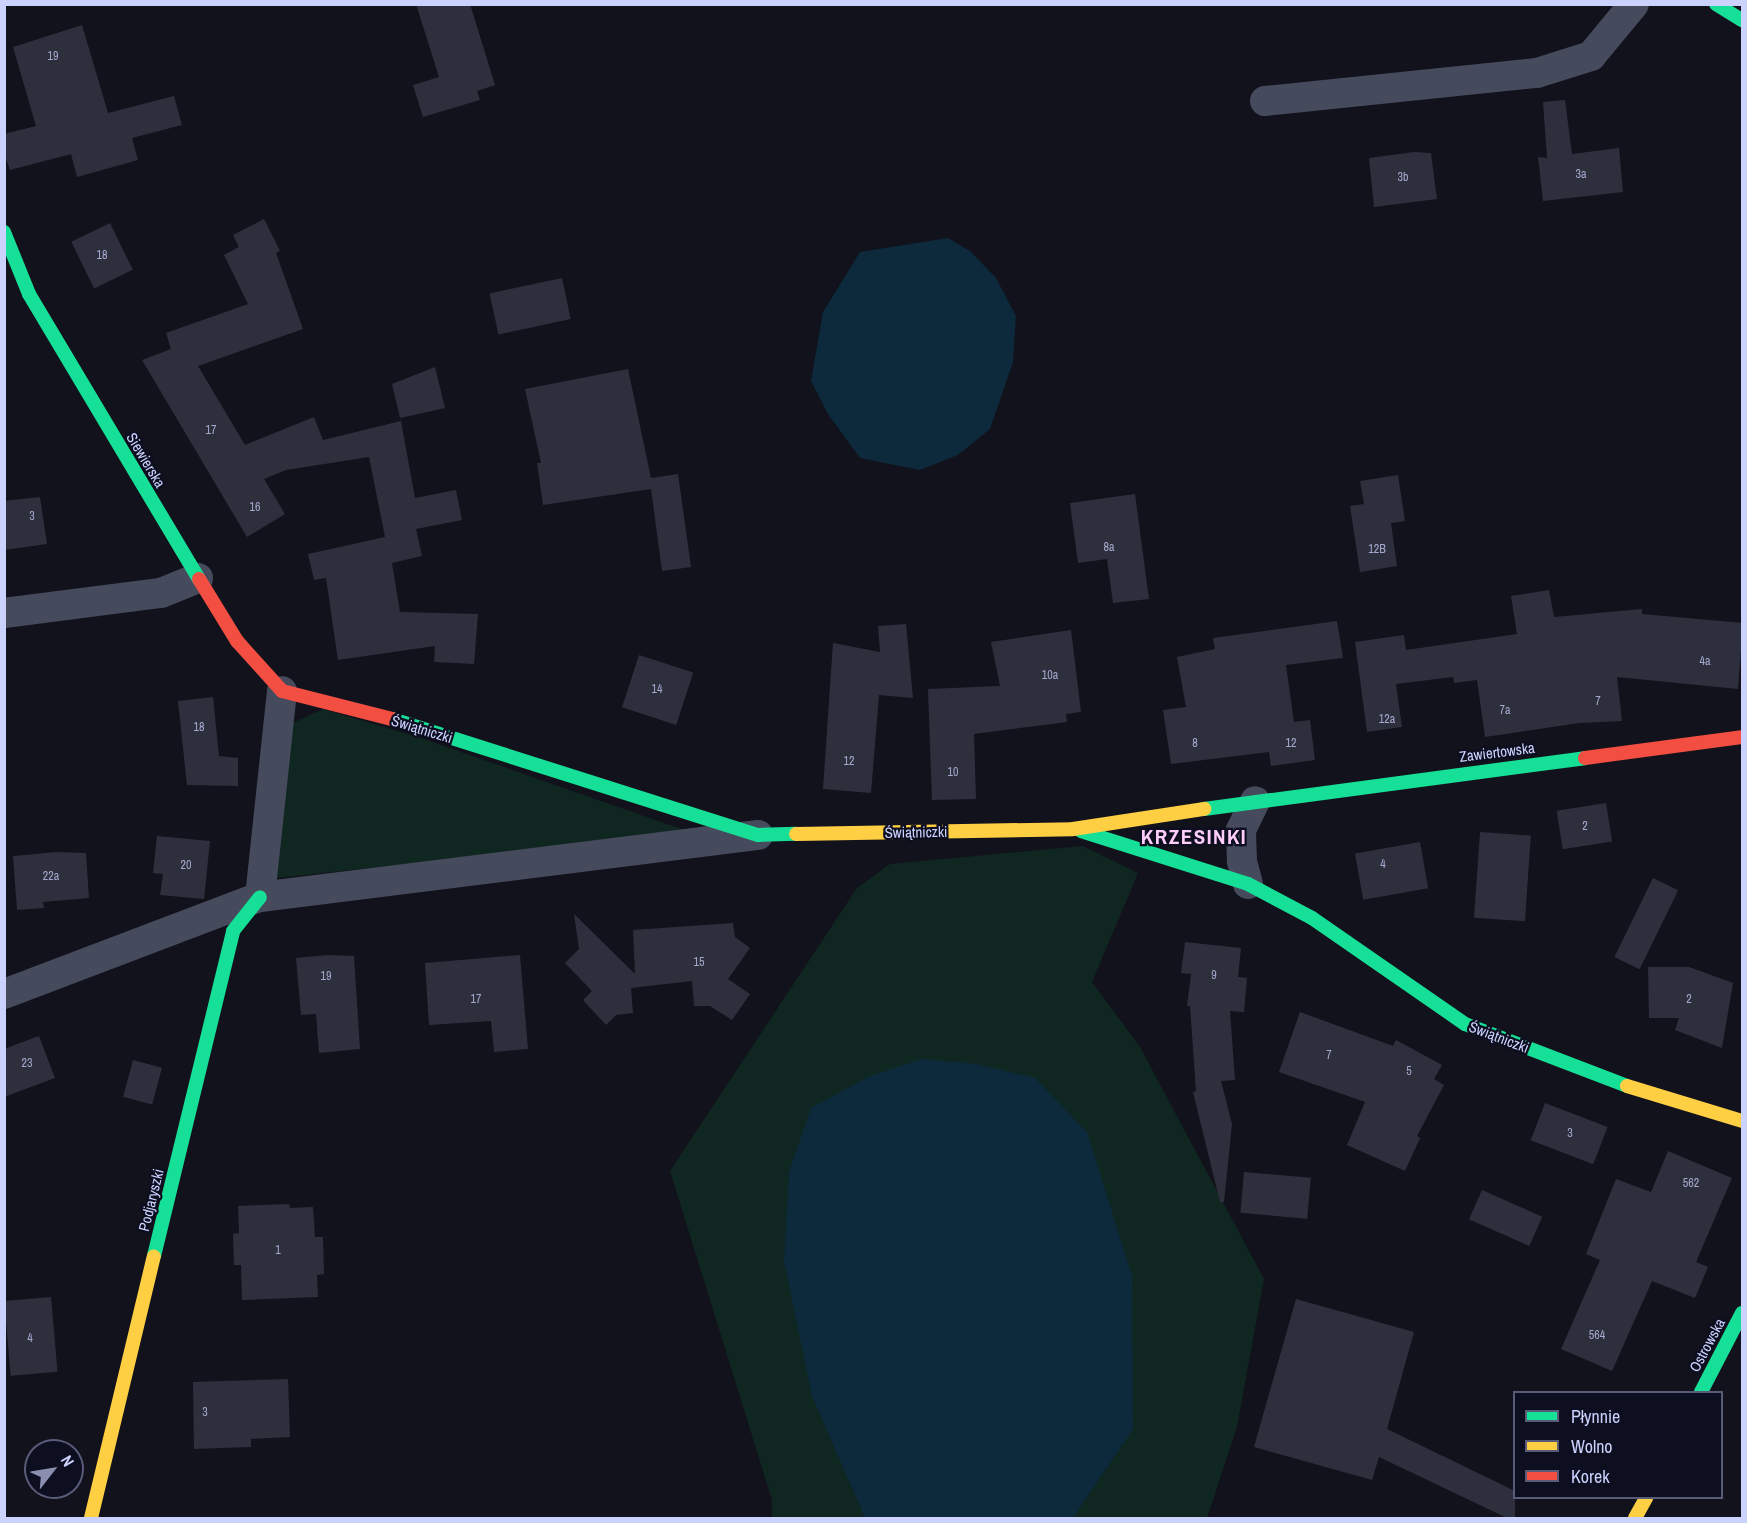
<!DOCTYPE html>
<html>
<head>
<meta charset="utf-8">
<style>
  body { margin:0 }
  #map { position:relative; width:1747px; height:1523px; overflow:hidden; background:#11121b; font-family:"Archivo Narrow",sans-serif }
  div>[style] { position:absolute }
  .green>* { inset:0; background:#102620 }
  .water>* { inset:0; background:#0c2a3c }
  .building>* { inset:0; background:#2e2f3d; transform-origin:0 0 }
  .street>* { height:30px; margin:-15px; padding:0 15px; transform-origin:15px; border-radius:15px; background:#454a5c }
  .fast>* { height:14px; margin:-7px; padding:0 7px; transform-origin:7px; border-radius:7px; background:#16e098 }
  .slow>* { height:14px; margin:-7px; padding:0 7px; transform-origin:7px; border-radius:7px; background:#ffcf43 }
  .jam>* { height:14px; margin:-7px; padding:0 7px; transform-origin:7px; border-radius:7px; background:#f24e42 }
  span { translate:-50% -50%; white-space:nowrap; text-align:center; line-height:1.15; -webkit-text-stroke:4.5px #0d0e1f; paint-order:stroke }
  .number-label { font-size:12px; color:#a4a9ce }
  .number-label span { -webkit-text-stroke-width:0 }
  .street-label { font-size:15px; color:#cbd2fe }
  .district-label { font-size:21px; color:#fecdf9; font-weight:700; letter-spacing:1.5px }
  .frame { position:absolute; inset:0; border:6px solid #cbd2fe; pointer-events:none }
  .legend { position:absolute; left:1513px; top:1391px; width:210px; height:108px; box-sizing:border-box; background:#0d0e1f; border:2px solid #595c78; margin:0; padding:8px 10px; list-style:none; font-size:18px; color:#cbd2fe }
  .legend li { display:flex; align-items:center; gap:12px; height:30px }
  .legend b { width:30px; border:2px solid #595c78 }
  .north { position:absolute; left:24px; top:1439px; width:60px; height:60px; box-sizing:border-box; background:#0d0e1f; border:2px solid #595c78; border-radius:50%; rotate:59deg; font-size:16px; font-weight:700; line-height:24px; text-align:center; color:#cbd2fe }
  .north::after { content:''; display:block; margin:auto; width:21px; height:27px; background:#8a8faf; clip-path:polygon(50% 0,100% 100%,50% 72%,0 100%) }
</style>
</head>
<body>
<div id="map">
  <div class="green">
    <i style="clip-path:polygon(323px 709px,418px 737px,693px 833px,277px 878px,287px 726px)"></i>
    <i style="clip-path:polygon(1083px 846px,1138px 873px,1092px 982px,1140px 1047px,1264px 1279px,1237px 1427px,1207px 1518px,772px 1518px,772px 1500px,670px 1171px,857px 888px,890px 864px)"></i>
  </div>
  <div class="water">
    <i style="clip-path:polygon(948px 238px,970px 251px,996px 278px,1016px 316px,1013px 362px,990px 429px,958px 455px,920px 470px,860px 458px,828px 414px,811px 381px,823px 312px,860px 252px)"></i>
    <i style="clip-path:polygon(922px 1059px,976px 1064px,1035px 1078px,1087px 1132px,1132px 1276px,1133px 1429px,1073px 1518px,865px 1518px,812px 1396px,784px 1261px,789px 1172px,811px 1108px,868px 1077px)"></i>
  </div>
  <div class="building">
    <i style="clip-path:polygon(416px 4px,470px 4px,495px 85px,477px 91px,480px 100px,423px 117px,413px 85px,439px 77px)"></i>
    <i style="clip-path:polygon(82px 25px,108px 113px,174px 96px,182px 125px,132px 138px,138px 160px,77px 177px,71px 154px,10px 170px,4px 153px,4px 134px,36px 126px,13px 47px)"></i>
    <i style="clip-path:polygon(1565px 100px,1572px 154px,1619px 148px,1623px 192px,1543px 201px,1538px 157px,1547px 158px,1543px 102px)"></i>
    <i style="clip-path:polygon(1414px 152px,1431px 153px,1437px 199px,1374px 207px,1369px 158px)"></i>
    <i style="clip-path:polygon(264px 219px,280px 251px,276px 253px,303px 329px,198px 366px,245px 445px,314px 417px,323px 440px,401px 421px,415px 498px,456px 490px,462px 520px,416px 529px,422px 556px,392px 563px,400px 612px,478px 614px,474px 664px,434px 662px,435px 646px,338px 660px,326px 578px,314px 580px,308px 554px,385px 537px,369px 457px,286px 470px,264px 479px,285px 514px,247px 537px,142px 360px,171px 349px,166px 333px,248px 304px,224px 255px,239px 247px,233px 235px)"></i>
    <i style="left:110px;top:223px;width:52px;height:43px;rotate:64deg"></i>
    <i style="left:562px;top:278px;width:42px;height:74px;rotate:78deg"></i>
    <i style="clip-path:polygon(435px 367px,445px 408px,400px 418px,392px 384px)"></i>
    <i style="clip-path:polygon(628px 369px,651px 478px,678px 474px,691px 567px,662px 571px,651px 489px,543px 505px,537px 463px,541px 463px,525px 389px)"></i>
    <i style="clip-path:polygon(1398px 475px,1405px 521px,1391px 523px,1397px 566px,1360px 572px,1350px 506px,1364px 504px,1360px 481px)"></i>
    <i style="clip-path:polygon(1135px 494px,1149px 599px,1113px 603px,1107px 559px,1078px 563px,1070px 503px)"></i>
    <i style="clip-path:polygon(40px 497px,47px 544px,4px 550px,4px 501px)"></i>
    <i style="clip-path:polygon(1549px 590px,1554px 617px,1642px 609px,1642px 614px,1743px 623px,1738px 689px,1617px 677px,1622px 721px,1579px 723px,1485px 737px,1477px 680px,1454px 683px,1453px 677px,1396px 684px,1402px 727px,1367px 732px,1355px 642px,1404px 635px,1406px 650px,1517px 634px,1511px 596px)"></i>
    <i style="clip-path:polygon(1337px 621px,1343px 658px,1286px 665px,1294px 722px,1310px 720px,1315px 760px,1271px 766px,1269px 752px,1171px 764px,1163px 710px,1186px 707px,1177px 657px,1215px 649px,1213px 638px)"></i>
    <i style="clip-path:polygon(906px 624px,913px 698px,879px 695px,871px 793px,823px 789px,833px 643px,880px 652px,878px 626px)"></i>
    <i style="clip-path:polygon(1071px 630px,1081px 712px,1066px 714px,1067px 722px,974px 734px,976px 799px,932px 800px,928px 689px,1000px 686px,991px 642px)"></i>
    <i style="left:639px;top:655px;width:57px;height:55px;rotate:18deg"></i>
    <i style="clip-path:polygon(213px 697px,219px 756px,238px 758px,238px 786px,187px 785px,178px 701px)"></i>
    <i style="left:1606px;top:803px;width:39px;height:50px;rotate:81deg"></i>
    <i style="left:1480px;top:832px;width:51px;height:86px;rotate:4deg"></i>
    <i style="clip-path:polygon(157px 836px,210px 841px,204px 899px,160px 895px,163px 874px,153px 873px)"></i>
    <i style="left:1420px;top:842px;width:47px;height:66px;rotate:80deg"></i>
    <i style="clip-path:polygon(57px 852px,86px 853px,89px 898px,43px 902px,44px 908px,17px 910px,13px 856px)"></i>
    <i style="left:1653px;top:878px;width:28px;height:88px;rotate:26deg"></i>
    <i style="clip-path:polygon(574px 914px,635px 974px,633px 930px,733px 923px,735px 937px,750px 948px,728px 979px,750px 994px,732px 1020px,710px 1006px,694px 1006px,692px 981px,631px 988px,633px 1013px,616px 1015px,606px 1025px,583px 1000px,592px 991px,565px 963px,579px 949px)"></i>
    <i style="clip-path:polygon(1185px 942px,1241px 948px,1238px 977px,1247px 978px,1244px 1012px,1230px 1011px,1235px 1080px,1221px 1081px,1232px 1124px,1224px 1202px,1220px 1202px,1193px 1092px,1196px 1091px,1190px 1006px,1187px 1006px,1191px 974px,1181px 973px)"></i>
    <i style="clip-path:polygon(328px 955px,354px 956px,360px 1049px,319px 1053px,316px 1014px,301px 1015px,296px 958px)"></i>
    <i style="clip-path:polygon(520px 955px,528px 1049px,494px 1052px,491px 1021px,429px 1025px,425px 963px)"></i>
    <i style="clip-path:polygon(1648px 967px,1689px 967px,1733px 983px,1722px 1048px,1675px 1030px,1679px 1018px,1649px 1018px)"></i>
    <i style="clip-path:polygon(1300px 1012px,1393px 1046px,1396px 1040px,1442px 1065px,1434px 1079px,1444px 1085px,1417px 1136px,1420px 1138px,1405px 1171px,1347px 1145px,1365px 1102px,1279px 1072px)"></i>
    <i style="clip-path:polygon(39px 1036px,55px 1078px,4px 1097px,4px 1049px)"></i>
    <i style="left:133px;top:1060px;width:30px;height:38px;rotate:15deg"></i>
    <i style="left:1545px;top:1103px;width:67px;height:40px;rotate:21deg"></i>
    <i style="clip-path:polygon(1668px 1151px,1732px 1178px,1696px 1262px,1708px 1267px,1695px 1298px,1652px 1281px,1612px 1371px,1561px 1349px,1600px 1260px,1586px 1254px,1616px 1179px,1651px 1192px)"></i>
    <i style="left:1244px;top:1172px;width:67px;height:41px;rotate:5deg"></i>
    <i style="left:1482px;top:1190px;width:66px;height:32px;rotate:24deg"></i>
    <i style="clip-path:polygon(289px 1204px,290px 1208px,313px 1207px,315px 1237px,323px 1237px,324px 1274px,317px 1275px,318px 1297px,242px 1300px,241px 1265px,234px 1265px,233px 1234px,239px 1233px,238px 1206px)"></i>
    <i style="left:51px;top:1297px;width:75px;height:47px;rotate:85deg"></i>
    <i style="clip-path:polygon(1296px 1299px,1414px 1332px,1387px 1429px,1515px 1491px,1515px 1518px,1507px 1518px,1379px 1457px,1372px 1480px,1254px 1447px)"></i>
    <i style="clip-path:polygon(288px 1379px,290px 1437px,251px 1439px,251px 1447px,194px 1449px,193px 1382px)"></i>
  </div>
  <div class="street">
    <i style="left:1265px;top:101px;width:273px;rotate:-5.9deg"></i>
    <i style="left:1537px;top:73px;width:57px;rotate:-17.5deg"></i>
    <i style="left:1591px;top:56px;width:67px;rotate:-50.4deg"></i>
    <i style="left:4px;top:613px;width:158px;rotate:-7.3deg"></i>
    <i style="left:161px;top:593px;width:40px;rotate:-22deg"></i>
    <i style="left:1248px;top:884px;width:24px;rotate:-105deg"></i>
    <i style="left:1242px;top:861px;width:31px;rotate:-92deg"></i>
    <i style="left:1241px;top:830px;width:32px;rotate:-64deg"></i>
    <i style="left:260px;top:897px;width:207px;rotate:-83.9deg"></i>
    <i style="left:4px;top:994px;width:274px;rotate:-20.8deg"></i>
    <i style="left:260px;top:897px;width:502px;rotate:-7.1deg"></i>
  </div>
  <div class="fast">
    <i style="left:1716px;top:4px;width:31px;rotate:32deg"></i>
    <i style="left:4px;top:232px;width:67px;rotate:68deg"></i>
    <i style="left:29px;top:294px;width:332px;rotate:59.2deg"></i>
    <i style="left:392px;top:719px;width:384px;rotate:17.6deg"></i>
    <i style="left:758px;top:835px;width:38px;rotate:-2deg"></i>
    <i style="left:1204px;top:809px;width:384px;rotate:-7.6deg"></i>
    <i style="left:1081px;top:831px;width:175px;rotate:17.6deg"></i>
    <i style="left:1248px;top:884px;width:72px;rotate:28deg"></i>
    <i style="left:1312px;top:918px;width:186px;rotate:34.7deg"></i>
    <i style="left:1465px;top:1024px;width:173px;rotate:20.9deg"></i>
    <i style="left:154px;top:1256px;width:334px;rotate:-76.3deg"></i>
    <i style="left:233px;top:931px;width:43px;rotate:-51.5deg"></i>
    <i style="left:1701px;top:1392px;width:89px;rotate:-62.6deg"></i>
  </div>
  <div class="slow">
    <i style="left:796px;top:834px;width:277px;rotate:-1deg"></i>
    <i style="left:1073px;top:829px;width:133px;rotate:-8.7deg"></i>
    <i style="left:1627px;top:1086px;width:120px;rotate:16.9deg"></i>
    <i style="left:91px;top:1518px;width:269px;rotate:-76.5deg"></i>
    <i style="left:1635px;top:1518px;width:23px;rotate:-61deg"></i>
  </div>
  <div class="jam">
    <i style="left:199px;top:579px;width:73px;rotate:58.5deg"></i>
    <i style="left:237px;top:641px;width:67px;rotate:48deg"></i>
    <i style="left:282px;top:691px;width:114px;rotate:14.3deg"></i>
    <i style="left:1585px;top:758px;width:158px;rotate:-7.6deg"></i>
  </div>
  <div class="number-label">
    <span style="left:53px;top:57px">19</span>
    <span style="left:1581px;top:175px">3a</span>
    <span style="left:1403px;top:178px">3b</span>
    <span style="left:102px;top:256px">18</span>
    <span style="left:211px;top:431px">17</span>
    <span style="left:255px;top:508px">16</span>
    <span style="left:32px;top:517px">3</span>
    <span style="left:1109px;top:548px">8a</span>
    <span style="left:1377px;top:550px">12B</span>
    <span style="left:1705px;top:662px">4a</span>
    <span style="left:1050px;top:676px">10a</span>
    <span style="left:657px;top:690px">14</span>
    <span style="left:1598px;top:702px">7</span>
    <span style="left:1505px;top:711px">7a</span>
    <span style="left:1387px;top:720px">12a</span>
    <span style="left:199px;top:728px">18</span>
    <span style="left:1195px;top:744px">8</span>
    <span style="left:1291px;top:744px">12</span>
    <span style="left:849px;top:762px">12</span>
    <span style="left:953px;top:773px">10</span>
    <span style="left:1585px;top:827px">2</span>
    <span style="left:1383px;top:865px">4</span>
    <span style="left:186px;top:866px">20</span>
    <span style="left:51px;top:877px">22a</span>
    <span style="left:699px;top:963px">15</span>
    <span style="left:1214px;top:976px">9</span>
    <span style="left:326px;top:977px">19</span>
    <span style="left:476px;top:1000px">17</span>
    <span style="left:1689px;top:1000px">2</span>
    <span style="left:1329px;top:1056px">7</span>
    <span style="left:27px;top:1064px">23</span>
    <span style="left:1409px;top:1072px">5</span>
    <span style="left:1570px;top:1134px">3</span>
    <span style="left:1691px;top:1184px">562</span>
    <span style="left:278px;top:1251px">1</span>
    <span style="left:1597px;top:1336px">564</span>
    <span style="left:30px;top:1339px">4</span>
    <span style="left:205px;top:1413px">3</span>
  </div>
  <div class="street-label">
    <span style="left:146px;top:460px;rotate:59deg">Siewierska</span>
    <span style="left:422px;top:729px;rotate:17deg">Świątniczki</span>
    <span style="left:1497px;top:752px;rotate:-7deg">Zawiertowska</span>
    <span style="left:916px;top:832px;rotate:-1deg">Świątniczki</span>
    <span style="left:1499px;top:1037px;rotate:21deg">Świątniczki</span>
    <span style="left:151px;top:1200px;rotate:-76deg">Podjaryszki</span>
    <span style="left:1707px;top:1345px;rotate:-62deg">Ostrowska</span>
  </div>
  <div class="district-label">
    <span style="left:1194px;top:837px">KRZESINKI</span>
  </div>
  <div class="frame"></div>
  <ul class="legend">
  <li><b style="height:8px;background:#16e098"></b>Płynnie</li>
  <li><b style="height:8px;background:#ffcf43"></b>Wolno</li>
  <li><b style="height:8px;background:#f24e42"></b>Korek</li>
  </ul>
  <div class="north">N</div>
</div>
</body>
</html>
